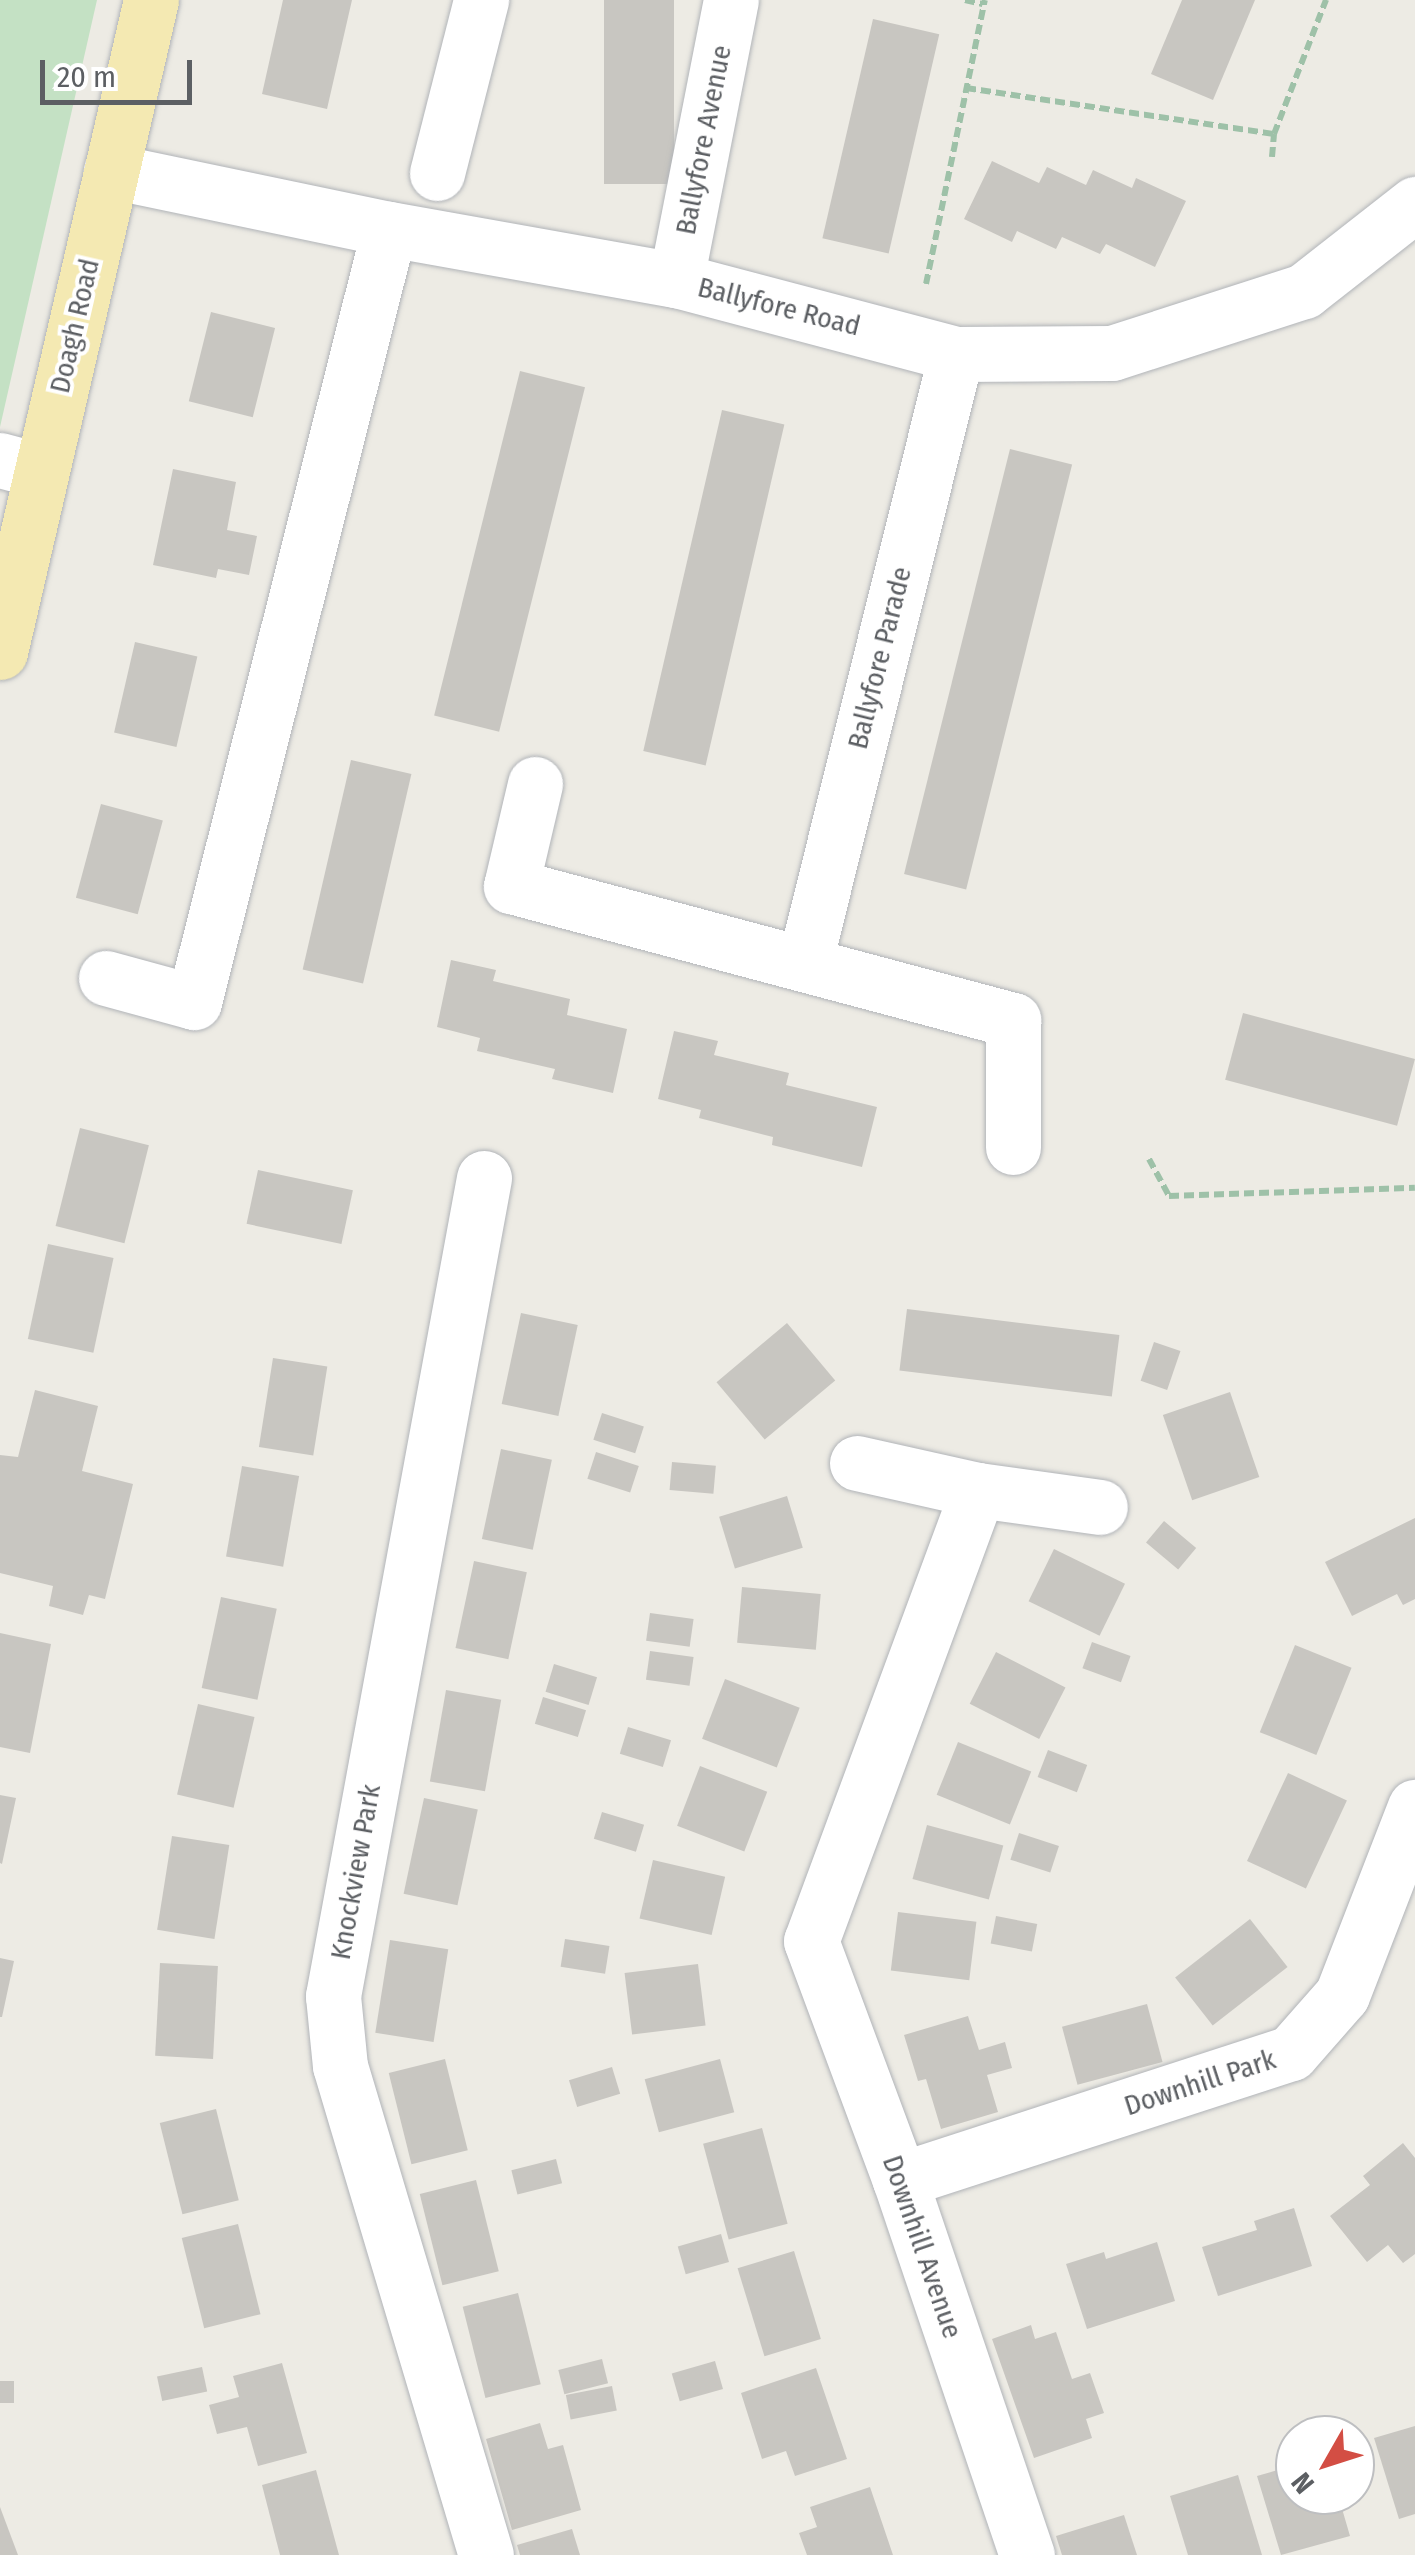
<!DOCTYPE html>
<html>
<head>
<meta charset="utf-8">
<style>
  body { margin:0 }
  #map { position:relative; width:1415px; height:2555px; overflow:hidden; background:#edebe4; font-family:"Fira Sans Condensed",sans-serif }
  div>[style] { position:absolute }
  .green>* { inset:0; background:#c4e1c4 }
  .building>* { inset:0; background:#c8c6c1; transform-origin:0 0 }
  .path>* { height:6px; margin-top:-3px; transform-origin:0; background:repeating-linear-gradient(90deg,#9ec1a8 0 10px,transparent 0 15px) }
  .roads { filter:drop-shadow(0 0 2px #b1b4b8) drop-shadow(0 0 2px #b1b4b8) }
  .minor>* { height:55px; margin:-27.5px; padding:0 27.5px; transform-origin:27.5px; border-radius:27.5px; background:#fff }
  .major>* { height:55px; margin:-27.5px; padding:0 27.5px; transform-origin:27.5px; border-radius:27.5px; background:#f4e9b2 }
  span { translate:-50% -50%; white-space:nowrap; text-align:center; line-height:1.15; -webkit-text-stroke:8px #fff; paint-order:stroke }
  .street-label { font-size:28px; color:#5c5f63 }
  .north { position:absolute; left:1275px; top:2415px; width:100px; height:100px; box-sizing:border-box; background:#fff; border:2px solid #bebfc1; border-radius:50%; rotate:231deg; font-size:28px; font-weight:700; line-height:40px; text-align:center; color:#5c5f63 }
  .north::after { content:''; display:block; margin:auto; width:35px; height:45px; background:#d34e44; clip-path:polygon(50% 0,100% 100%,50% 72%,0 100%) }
  .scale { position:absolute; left:40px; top:60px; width:152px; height:45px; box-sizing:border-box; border:5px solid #5c5f63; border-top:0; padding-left:12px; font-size:30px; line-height:35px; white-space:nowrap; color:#5c5f63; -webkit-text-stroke:8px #fff; paint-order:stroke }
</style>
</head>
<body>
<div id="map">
  <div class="green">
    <i style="clip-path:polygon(0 0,97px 0,0 427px)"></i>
  </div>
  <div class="building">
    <i style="clip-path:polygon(283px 0,352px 0,327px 109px,262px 94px)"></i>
    <i style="left:604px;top:0;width:70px;height:184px"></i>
    <i style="clip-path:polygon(1182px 0,1255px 0,1213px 100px,1151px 74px)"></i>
    <i style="left:873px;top:19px;width:68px;height:225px;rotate:13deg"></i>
    <i style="clip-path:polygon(992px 161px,1039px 183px,1047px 167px,1086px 185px,1093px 170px,1132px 188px,1136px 178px,1186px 201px,1155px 267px,1106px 244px,1100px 254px,1062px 237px,1056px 249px,1017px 231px,1012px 242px,964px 219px)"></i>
    <i style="left:211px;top:312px;width:66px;height:92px;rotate:14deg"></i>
    <i style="left:520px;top:371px;width:67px;height:355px;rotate:14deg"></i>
    <i style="left:722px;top:410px;width:64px;height:350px;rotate:13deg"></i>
    <i style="left:1010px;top:449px;width:64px;height:438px;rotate:14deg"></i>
    <i style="clip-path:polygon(173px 469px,236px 482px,227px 530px,257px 536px,249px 575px,218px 569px,216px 578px,153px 565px)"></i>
    <i style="left:135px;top:642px;width:64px;height:93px;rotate:13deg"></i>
    <i style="left:351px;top:760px;width:62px;height:215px;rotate:13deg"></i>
    <i style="left:101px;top:804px;width:64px;height:97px;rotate:15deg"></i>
    <i style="clip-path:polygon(451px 960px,496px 970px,493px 981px,570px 999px,567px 1015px,627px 1029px,613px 1093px,552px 1079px,555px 1069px,477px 1051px,480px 1038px,437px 1027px)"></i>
    <i style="left:1243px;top:1013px;width:178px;height:69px;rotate:15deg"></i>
    <i style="clip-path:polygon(674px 1031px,718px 1041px,714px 1055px,789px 1073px,786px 1085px,877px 1107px,862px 1167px,772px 1145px,773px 1137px,699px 1118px,701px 1110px,658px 1099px)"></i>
    <i style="left:80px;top:1128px;width:71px;height:101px;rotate:14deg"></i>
    <i style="left:258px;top:1170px;width:97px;height:55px;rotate:12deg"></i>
    <i style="left:48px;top:1244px;width:67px;height:97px;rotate:12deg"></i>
    <i style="left:907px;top:1309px;width:214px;height:62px;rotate:7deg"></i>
    <i style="left:521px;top:1313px;width:58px;height:93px;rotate:12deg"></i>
    <i style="left:787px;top:1323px;width:75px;height:92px;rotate:50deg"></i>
    <i style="left:1154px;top:1342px;width:28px;height:41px;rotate:19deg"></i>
    <i style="left:273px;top:1358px;width:55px;height:90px;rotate:9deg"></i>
    <i style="clip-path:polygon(35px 1390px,98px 1406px,82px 1471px,133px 1484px,105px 1599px,89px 1595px,83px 1615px,49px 1606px,53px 1586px,0 1573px,0 1455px,18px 1457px)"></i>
    <i style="left:1230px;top:1392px;width:90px;height:71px;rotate:71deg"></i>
    <i style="left:602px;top:1413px;width:44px;height:28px;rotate:18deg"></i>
    <i style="left:501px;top:1449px;width:52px;height:92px;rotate:12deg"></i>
    <i style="left:596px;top:1452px;width:45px;height:28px;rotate:18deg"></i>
    <i style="left:672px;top:1462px;width:44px;height:28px;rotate:5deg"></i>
    <i style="left:242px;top:1466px;width:58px;height:92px;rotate:10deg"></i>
    <i style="left:787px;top:1496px;width:54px;height:71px;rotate:73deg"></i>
    <i style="clip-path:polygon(1415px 1518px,1415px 1599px,1403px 1605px,1397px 1594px,1352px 1616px,1325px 1562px)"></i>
    <i style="left:1164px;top:1521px;width:42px;height:28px;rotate:40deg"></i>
    <i style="left:1054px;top:1549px;width:79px;height:58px;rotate:26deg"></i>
    <i style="left:474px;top:1561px;width:54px;height:89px;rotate:12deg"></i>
    <i style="left:742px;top:1587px;width:79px;height:56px;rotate:5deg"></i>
    <i style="left:221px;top:1597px;width:57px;height:93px;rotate:12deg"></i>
    <i style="left:650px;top:1613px;width:44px;height:28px;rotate:8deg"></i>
    <i style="clip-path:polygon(0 1633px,51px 1644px,30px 1753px,0 1747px)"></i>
    <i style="left:1092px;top:1642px;width:41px;height:28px;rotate:20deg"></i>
    <i style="left:1295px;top:1645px;width:61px;height:94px;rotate:22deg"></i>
    <i style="left:650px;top:1651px;width:44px;height:29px;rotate:8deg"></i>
    <i style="left:996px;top:1652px;width:78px;height:58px;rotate:27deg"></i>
    <i style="left:554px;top:1664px;width:45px;height:29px;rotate:17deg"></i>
    <i style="left:725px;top:1679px;width:80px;height:64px;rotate:21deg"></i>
    <i style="left:446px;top:1690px;width:56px;height:93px;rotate:10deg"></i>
    <i style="left:543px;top:1697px;width:45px;height:28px;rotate:17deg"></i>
    <i style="left:198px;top:1704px;width:58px;height:93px;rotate:13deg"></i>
    <i style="left:628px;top:1727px;width:45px;height:28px;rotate:17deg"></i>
    <i style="left:958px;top:1742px;width:79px;height:57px;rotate:22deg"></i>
    <i style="left:1048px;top:1750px;width:42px;height:29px;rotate:21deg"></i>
    <i style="left:700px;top:1766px;width:72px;height:64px;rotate:21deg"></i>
    <i style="left:1288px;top:1773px;width:65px;height:97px;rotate:25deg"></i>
    <i style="clip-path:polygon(0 1795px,16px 1798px,2px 1864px,0 1863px)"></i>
    <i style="left:424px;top:1798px;width:55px;height:98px;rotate:12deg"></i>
    <i style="left:602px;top:1812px;width:44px;height:28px;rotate:17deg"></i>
    <i style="left:927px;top:1825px;width:79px;height:56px;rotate:15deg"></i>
    <i style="left:1019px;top:1833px;width:42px;height:28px;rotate:18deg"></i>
    <i style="left:172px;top:1836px;width:58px;height:95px;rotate:9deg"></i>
    <i style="left:653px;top:1860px;width:74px;height:60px;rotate:13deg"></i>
    <i style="left:898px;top:1912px;width:79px;height:59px;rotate:7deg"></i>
    <i style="left:996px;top:1916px;width:42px;height:28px;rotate:11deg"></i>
    <i style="left:1250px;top:1919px;width:61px;height:95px;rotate:52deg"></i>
    <i style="left:565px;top:1939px;width:45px;height:28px;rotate:9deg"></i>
    <i style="left:390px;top:1940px;width:59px;height:94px;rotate:9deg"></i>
    <i style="clip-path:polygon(0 1958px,14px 1961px,2px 2017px,0 2017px)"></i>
    <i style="left:160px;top:1963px;width:58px;height:93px;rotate:3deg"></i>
    <i style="left:698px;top:1964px;width:62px;height:74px;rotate:83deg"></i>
    <i style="left:1147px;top:2004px;width:60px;height:88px;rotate:75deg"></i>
    <i style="clip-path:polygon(968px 2016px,979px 2050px,1005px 2042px,1012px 2068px,987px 2075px,998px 2112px,941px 2129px,926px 2079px,918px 2081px,904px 2035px)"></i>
    <i style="left:445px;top:2059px;width:94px;height:58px;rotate:76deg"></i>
    <i style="left:720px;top:2059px;width:55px;height:78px;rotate:75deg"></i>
    <i style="left:612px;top:2067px;width:28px;height:45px;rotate:73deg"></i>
    <i style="left:216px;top:2109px;width:94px;height:58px;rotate:76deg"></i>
    <i style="left:762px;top:2128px;width:99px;height:61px;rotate:75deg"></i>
    <i style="clip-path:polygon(1403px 2143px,1415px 2158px,1415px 2254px,1403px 2263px,1388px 2245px,1367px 2262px,1330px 2216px,1370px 2185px,1363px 2176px)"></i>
    <i style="left:556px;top:2159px;width:25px;height:46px;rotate:76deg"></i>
    <i style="left:476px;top:2180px;width:94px;height:58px;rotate:76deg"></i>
    <i style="clip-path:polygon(1294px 2208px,1312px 2266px,1218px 2296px,1202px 2247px,1257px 2230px,1254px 2221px)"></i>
    <i style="left:238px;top:2224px;width:93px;height:58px;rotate:76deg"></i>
    <i style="left:721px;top:2234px;width:29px;height:45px;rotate:74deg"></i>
    <i style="clip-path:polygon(1157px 2242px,1175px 2301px,1087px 2329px,1066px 2264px,1104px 2252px,1106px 2259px)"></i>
    <i style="left:794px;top:2251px;width:92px;height:59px;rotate:73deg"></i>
    <i style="left:518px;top:2293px;width:94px;height:57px;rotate:76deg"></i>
    <i style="clip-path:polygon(1031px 2325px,1035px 2339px,1056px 2332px,1072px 2379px,1090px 2373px,1104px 2413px,1086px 2419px,1092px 2438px,1034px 2458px,992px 2339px)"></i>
    <i style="left:602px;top:2359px;width:25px;height:45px;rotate:76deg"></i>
    <i style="left:715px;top:2361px;width:29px;height:45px;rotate:74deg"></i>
    <i style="clip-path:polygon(282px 2363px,307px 2453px,258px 2466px,247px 2427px,217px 2434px,209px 2405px,239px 2397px,233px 2376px)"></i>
    <i style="left:202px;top:2367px;width:25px;height:46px;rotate:78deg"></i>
    <i style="clip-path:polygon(816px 2368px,847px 2459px,795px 2476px,786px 2451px,762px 2459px,741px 2393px)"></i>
    <i style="left:0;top:2381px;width:14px;height:22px"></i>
    <i style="left:612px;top:2386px;width:25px;height:47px;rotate:79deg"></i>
    <i style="clip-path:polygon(540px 2423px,548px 2449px,563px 2445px,581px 2510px,512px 2530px,486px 2439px)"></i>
    <i style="clip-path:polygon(1415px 2426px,1415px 2514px,1399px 2519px,1374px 2438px)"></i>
    <i style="clip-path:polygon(1295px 2465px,1295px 2495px,1338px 2495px,1350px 2536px,1281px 2555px,1257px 2476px)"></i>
    <i style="clip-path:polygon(316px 2470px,339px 2555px,280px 2555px,262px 2485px)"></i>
    <i style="clip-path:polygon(1238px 2475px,1262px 2555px,1188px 2555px,1170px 2496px)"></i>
    <i style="clip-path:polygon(870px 2487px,893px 2555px,807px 2555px,799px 2533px,817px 2527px,810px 2507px)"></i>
    <i style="clip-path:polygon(0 2507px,18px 2555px,0 2555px)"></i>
    <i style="clip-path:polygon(1124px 2515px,1137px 2555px,1062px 2555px,1056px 2536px)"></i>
    <i style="clip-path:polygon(572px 2529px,580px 2555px,520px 2555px,517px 2545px)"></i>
  </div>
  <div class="path">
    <i style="left:965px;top:0;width:18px;rotate:13deg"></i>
    <i style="left:966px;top:88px;width:311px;rotate:8.5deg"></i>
    <i style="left:1272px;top:157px;width:23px;rotate:-85deg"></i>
    <i style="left:1274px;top:134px;width:144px;rotate:-68.8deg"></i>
    <i style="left:926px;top:284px;width:290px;rotate:-78.3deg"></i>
    <i style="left:1149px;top:1159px;width:42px;rotate:61.6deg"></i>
    <i style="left:1169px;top:1196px;width:246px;rotate:-1.9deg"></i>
  </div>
  <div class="roads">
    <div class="minor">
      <i style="left:111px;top:171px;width:284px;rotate:11.8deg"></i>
      <i style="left:389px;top:229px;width:291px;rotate:10.1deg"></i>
      <i style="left:676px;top:280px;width:290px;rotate:14.8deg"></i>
      <i style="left:956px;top:354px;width:156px;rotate:-0.4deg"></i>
      <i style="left:1112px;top:353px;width:202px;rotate:-17.9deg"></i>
      <i style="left:1304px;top:291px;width:141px;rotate:-38.1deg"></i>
      <i style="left:437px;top:173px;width:179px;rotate:-75.7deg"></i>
      <i style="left:676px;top:280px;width:285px;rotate:-78.9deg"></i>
      <i style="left:0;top:460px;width:42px;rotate:15deg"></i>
      <i style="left:535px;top:784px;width:105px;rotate:103.2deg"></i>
      <i style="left:511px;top:886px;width:520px;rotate:14.95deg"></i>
      <i style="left:1013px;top:1020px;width:127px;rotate:90deg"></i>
      <i style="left:805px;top:961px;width:625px;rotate:-76.03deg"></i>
      <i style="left:106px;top:978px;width:91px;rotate:15.3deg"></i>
      <i style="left:194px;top:1002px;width:797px;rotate:-75.84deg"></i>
      <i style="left:484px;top:1178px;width:832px;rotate:100.46deg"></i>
      <i style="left:333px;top:1996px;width:70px;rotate:84.3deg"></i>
      <i style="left:340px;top:2066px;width:510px;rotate:73.38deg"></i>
      <i style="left:857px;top:1463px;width:124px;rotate:12.6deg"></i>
      <i style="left:978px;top:1490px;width:481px;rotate:110.3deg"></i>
      <i style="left:811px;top:1941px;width:255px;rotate:69.6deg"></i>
      <i style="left:900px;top:2180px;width:396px;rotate:71.3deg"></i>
      <i style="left:978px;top:1490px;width:123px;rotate:7.9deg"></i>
      <i style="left:900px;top:2180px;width:411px;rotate:-18deg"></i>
      <i style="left:1291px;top:2053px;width:77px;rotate:-48.7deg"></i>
      <i style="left:1342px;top:1995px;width:202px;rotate:-68.8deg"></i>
    </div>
    <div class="major">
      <i style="left:0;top:652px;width:669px;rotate:-76.96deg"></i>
    </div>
  </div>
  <div class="street-label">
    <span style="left:704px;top:140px;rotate:-79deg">Ballyfore Avenue</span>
    <span style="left:779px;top:307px;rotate:14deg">Ballyfore Road</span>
    <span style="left:75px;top:326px;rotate:-77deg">Doagh Road</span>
    <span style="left:880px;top:658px;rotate:-76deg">Ballyfore Parade</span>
    <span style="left:356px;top:1872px;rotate:-80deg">Knockview Park</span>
    <span style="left:1200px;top:2083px;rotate:-18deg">Downhill Park</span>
    <span style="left:922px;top:2247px;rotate:71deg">Downhill Avenue</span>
  </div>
  <div class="north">N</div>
  <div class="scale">20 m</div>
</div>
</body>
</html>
